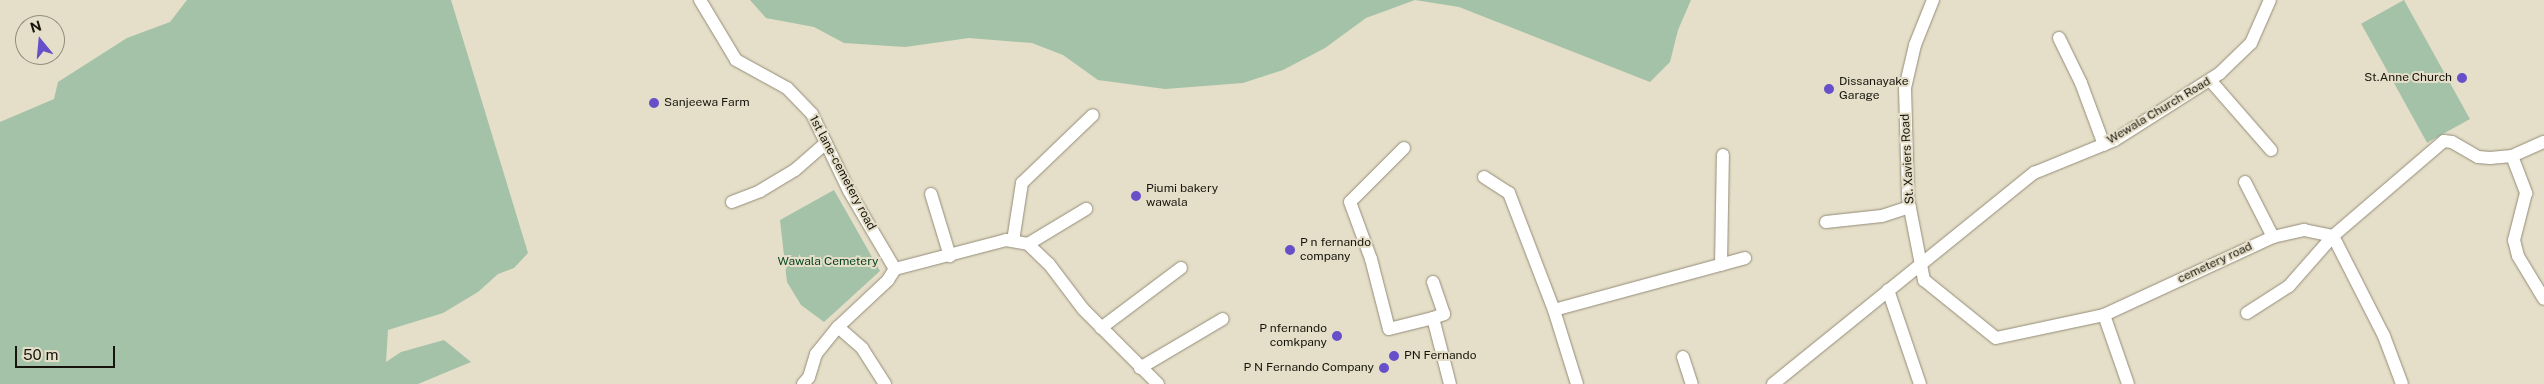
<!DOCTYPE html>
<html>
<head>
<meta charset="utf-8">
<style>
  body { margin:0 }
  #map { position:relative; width:2544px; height:384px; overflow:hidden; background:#e5dec8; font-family:"Public Sans",sans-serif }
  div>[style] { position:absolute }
  .green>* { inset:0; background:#a3c2a8; transform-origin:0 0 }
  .roads { filter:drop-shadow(0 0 1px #938c78) drop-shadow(0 0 1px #938c78) }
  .street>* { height:12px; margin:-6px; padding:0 6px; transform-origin:6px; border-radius:6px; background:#fff }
  .dots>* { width:14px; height:14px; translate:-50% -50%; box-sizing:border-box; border:2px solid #e5dec8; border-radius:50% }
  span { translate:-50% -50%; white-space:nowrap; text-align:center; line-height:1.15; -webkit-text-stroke:4px #e5dec8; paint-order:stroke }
  .poi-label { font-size:12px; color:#16140c }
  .right { translate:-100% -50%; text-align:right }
  .left { translate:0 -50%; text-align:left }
  .street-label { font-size:12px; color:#16140c }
  .park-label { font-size:12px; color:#06451f }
  .north { position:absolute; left:15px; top:15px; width:50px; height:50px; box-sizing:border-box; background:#e5dec8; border:1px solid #928d7d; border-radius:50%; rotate:343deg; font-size:14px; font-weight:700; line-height:20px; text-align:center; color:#16140c }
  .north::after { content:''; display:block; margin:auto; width:18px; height:22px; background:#664fc8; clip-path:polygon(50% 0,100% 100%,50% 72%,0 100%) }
  .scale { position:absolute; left:15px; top:346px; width:100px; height:22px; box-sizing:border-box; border:2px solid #16140c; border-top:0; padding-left:6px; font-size:15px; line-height:18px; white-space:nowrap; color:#16140c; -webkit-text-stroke:4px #e5dec8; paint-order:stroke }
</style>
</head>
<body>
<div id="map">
  <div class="green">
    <i style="clip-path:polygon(187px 0,451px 0,528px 253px,514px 268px,498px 274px,478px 292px,443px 313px,388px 330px,386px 362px,401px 352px,444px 340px,471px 362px,418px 384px,0 384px,0 122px,54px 99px,58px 82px,127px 38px,170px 22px)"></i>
    <i style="clip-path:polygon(750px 0,1691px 0,1678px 30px,1670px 62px,1650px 82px,1459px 7px,1415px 0,1366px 18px,1325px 48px,1283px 70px,1243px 83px,1165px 89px,1098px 80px,1063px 55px,1032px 43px,969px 38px,905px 47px,844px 43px,814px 27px,766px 18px)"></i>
    <i style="left:2404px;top:0;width:136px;height:49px;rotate:61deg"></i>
    <i style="clip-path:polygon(834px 190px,880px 271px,824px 322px,801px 305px,787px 282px,780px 220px)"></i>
  </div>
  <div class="roads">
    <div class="street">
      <i style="left:700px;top:0;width:70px;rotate:59deg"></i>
      <i style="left:736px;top:60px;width:58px;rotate:28.8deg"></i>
      <i style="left:787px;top:88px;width:36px;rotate:46deg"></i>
      <i style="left:812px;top:114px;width:85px;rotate:64.3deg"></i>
      <i style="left:849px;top:191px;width:91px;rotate:59.5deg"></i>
      <i style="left:1933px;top:0;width:48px;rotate:111.8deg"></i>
      <i style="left:1915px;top:45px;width:44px;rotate:103.1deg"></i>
      <i style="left:1905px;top:88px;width:110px;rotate:88.4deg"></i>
      <i style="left:1908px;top:198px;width:84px;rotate:79deg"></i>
      <i style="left:1924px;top:280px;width:92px;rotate:38.9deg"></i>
      <i style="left:1996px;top:338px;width:110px;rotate:-12deg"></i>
      <i style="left:2104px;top:315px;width:186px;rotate:-24.8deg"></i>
      <i style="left:2273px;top:237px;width:32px;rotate:-13deg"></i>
      <i style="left:2304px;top:230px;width:30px;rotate:12deg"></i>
      <i style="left:2333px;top:236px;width:146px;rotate:-40.6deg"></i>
      <i style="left:2444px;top:141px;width:8px;rotate:7deg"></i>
      <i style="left:2452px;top:142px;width:30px;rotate:30deg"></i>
      <i style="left:2478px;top:157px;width:12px;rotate:5deg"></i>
      <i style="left:2490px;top:158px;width:22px;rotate:-5deg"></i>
      <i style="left:2512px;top:156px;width:35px;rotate:-24deg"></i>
      <i style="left:2059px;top:38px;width:50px;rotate:63.9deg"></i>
      <i style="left:2081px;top:83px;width:66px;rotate:69.6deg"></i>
      <i style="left:2210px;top:80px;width:93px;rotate:48.9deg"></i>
      <i style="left:1404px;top:148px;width:76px;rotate:135deg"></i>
      <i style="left:1350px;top:202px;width:61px;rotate:69.8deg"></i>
      <i style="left:1371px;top:259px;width:72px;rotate:75.6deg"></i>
      <i style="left:1389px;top:329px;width:45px;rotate:-14deg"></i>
      <i style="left:2512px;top:156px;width:40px;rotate:69deg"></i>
      <i style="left:2526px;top:193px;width:49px;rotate:104.3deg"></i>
      <i style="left:2514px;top:240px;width:16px;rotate:76deg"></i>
      <i style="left:2518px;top:256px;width:50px;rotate:58.8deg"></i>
      <i style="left:1484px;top:177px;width:30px;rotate:33deg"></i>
      <i style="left:1509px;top:193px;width:125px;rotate:69deg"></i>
      <i style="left:2245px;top:182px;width:62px;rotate:63deg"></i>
      <i style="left:931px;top:194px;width:65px;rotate:73deg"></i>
      <i style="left:732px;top:202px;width:30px;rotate:-21deg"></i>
      <i style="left:760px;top:191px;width:41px;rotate:-31deg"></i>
      <i style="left:795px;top:170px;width:41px;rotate:-41.1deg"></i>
      <i style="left:1826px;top:222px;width:56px;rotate:-6.1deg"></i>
      <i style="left:1882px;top:216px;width:29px;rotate:-18deg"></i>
      <i style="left:1013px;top:241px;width:59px;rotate:-81.2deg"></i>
      <i style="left:1022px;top:183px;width:98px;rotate:-43.8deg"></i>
      <i style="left:1028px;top:244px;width:68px;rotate:-31.1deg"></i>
      <i style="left:1721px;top:265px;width:110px;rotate:-89deg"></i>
      <i style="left:895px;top:269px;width:115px;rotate:-14.6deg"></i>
      <i style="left:1006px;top:240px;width:22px;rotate:10deg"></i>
      <i style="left:1028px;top:244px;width:29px;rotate:44deg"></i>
      <i style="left:1049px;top:264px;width:56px;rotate:52.9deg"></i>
      <i style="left:1083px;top:309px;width:106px;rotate:45deg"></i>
      <i style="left:1433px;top:282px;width:34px;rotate:71deg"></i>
      <i style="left:1444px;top:314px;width:12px;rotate:160deg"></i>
      <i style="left:1433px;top:318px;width:68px;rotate:75.6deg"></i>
      <i style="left:1888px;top:290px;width:99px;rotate:71.2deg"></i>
      <i style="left:2247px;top:313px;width:50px;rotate:-32.7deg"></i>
      <i style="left:2289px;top:286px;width:67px;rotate:-48.7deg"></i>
      <i style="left:2333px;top:236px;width:112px;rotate:63deg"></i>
      <i style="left:2384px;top:336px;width:51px;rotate:69.4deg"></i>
      <i style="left:2104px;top:315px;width:73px;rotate:70.8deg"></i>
      <i style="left:838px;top:327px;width:32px;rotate:41deg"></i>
      <i style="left:862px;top:348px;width:43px;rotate:57.4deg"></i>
      <i style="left:1101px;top:328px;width:100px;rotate:-36.9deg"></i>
      <i style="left:1683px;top:357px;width:28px;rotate:72deg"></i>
      <i style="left:1140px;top:368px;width:96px;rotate:-30.6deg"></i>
      <i style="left:803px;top:384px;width:9px;rotate:-49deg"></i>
      <i style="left:809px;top:377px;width:24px;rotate:-73deg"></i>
      <i style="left:816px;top:354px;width:35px;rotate:-51deg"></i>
      <i style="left:838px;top:327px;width:69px;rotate:-43.2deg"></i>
      <i style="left:888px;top:280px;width:13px;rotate:-58deg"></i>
      <i style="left:1577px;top:384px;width:77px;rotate:-107.3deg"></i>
      <i style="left:1554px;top:310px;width:198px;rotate:-15.2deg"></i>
      <i style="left:1773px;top:384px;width:336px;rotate:-39deg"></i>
      <i style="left:2034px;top:173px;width:87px;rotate:-22.2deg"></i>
      <i style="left:2115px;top:140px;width:125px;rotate:-32.5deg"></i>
      <i style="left:2220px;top:73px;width:43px;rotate:-44.1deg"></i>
      <i style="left:2251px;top:43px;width:47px;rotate:-66.2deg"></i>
    </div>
  </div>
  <div class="dots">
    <i style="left:2462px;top:78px;background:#664fc8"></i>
    <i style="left:1829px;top:89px;background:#664fc8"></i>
    <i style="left:654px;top:103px;background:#664fc8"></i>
    <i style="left:1136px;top:196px;background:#664fc8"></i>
    <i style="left:1290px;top:250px;background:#664fc8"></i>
    <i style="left:1337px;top:336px;background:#664fc8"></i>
    <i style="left:1394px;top:356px;background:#664fc8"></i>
    <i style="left:1384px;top:368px;background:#664fc8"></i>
  </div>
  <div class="poi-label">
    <span class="right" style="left:2452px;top:78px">St.Anne Church</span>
    <span class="left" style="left:1839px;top:89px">Dissanayake<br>Garage</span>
    <span class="left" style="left:664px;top:103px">Sanjeewa Farm</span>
    <span class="left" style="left:1146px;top:196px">Piumi bakery<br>wawala</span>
    <span class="left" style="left:1300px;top:250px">P n fernando<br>company</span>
    <span class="right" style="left:1327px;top:336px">P nfernando<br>comkpany</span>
    <span class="left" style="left:1404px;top:356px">PN Fernando</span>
    <span class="right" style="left:1374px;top:368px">P N Fernando Company</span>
  </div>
  <div class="street-label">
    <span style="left:2159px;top:111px;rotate:-31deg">Wewala Church Road</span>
    <span style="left:1908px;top:159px;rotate:-93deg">St. Xaviers Road</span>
    <span style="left:842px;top:173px;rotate:62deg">1st lane-cemetery road</span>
    <span style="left:2215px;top:263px;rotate:-25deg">cemetery road</span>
  </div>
  <div class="park-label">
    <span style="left:828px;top:262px">Wawala Cemetery</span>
  </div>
  <div class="north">N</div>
  <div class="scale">50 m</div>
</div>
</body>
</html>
